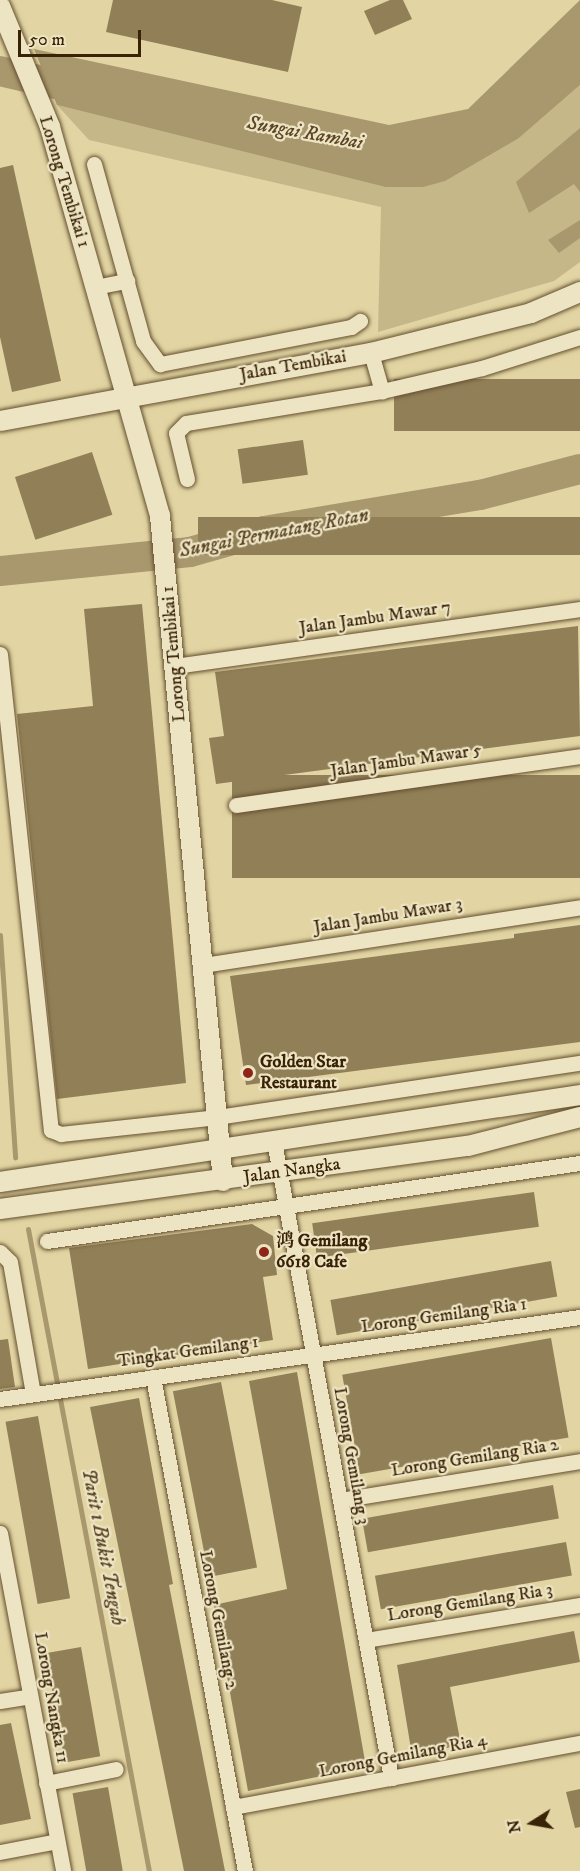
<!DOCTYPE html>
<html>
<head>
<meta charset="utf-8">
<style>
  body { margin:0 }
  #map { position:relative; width:580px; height:1871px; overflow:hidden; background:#e2d5a3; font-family:"IM FELL DW Pica","Noto Serif SC",serif }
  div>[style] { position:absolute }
  .green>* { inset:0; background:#c5b788 }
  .water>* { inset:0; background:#a9986e }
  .stream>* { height:5px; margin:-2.5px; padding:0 2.5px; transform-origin:2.5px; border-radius:2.5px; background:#a9986e }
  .river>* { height:30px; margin:-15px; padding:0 15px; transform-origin:15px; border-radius:15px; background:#a9986e }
  .building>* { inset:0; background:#917f58; transform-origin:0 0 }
  .roads { filter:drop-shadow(0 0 2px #644f2e) drop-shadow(0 0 2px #644f2e) }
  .minor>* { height:15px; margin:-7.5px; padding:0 7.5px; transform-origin:7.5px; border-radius:7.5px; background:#ece4c3 }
  .tertiary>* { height:20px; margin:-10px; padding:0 10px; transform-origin:10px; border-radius:10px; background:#ece4c3 }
  .dots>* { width:16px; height:16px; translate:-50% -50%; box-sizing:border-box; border:3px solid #ece4c3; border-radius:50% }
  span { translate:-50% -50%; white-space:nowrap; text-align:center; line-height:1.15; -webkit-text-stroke:4.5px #ece4c3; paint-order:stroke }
  .street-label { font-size:18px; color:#3a2207 }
  .poi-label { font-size:18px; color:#3a2207; font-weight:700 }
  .left { translate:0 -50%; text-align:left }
  .water-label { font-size:20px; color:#5b4526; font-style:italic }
  .north { position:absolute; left:502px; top:1793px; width:60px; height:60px; -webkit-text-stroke:4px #ece4c3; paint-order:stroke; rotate:259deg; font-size:16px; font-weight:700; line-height:24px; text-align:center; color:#3a2207 }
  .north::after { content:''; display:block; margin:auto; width:21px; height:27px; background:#3a2207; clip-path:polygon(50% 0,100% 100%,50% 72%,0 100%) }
  .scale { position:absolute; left:18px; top:30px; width:123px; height:27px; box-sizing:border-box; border:3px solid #3a2207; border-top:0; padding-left:8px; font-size:18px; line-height:21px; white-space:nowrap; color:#3a2207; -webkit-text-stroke:4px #ece4c3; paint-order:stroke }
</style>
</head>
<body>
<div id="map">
  <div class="green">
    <i style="clip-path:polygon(580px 85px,580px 262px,554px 281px,378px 332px,381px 207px,89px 140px,57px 105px,385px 187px,519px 138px)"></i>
  </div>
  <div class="water">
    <i style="clip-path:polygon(580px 0,580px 85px,519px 138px,445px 181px,423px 187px,385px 187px,57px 105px,34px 49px,389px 125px,468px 109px)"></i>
    <i style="clip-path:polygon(580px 128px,580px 192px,574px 184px,529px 213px,516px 182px)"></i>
    <i style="clip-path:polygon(580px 220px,580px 238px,559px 253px,548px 240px)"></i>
  </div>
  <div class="stream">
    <i style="left:0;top:935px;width:223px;rotate:86.1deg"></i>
    <i style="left:28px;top:1229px;width:653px;rotate:79.33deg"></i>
  </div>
  <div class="river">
    <i style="left:0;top:71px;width:88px;rotate:13.1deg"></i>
    <i style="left:0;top:571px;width:191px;rotate:-5.7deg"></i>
    <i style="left:190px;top:552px;width:77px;rotate:-15.8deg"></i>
    <i style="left:264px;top:531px;width:219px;rotate:-9.5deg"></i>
    <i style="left:480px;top:495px;width:103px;rotate:-14.6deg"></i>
  </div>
  <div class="building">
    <i style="clip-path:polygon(113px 0,272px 0,302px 7px,288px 72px,106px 32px)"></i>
    <i style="clip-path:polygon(390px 0,403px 0,412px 19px,375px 35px,364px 11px)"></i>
    <i style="clip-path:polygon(13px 165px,61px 381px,12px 392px,0 337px,0 168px)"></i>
    <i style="left:580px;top:379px;width:52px;height:186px;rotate:90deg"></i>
    <i style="left:303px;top:440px;width:35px;height:66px;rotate:82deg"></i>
    <i style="left:92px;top:452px;width:66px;height:81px;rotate:72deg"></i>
    <i style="left:580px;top:517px;width:38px;height:382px;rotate:90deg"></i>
    <i style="clip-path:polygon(142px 604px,186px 1083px,57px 1099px,17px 714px,93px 706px,84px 609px)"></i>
    <i style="clip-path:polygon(578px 626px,580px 736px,216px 784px,209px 738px,224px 736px,215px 672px)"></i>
    <i style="left:580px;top:775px;width:103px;height:348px;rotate:90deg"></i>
    <i style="clip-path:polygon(580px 925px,580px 1042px,246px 1085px,230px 976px,514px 938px,514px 934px)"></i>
    <i style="left:534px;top:1192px;width:35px;height:224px;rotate:82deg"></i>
    <i style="clip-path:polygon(252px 1224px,273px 1236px,277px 1275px,263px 1277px,273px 1340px,88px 1369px,69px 1248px)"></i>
    <i style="left:551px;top:1261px;width:36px;height:224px;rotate:80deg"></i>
    <i style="left:551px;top:1338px;width:101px;height:212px;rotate:80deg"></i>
    <i style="clip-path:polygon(8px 1339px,15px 1387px,0 1389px,0 1340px)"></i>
    <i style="clip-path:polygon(297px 1372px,366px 1767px,248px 1791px,214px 1605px,287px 1589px,249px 1381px)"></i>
    <i style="left:221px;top:1382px;width:189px;height:49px;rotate:79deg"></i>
    <i style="clip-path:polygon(139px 1398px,173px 1584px,169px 1585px,225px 1871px,184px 1871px,90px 1407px)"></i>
    <i style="left:38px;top:1416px;width:185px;height:33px;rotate:80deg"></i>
    <i style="left:553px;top:1485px;width:34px;height:194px;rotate:80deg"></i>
    <i style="left:566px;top:1542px;width:34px;height:194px;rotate:80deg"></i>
    <i style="clip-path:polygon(574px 1631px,580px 1662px,450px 1687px,461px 1745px,412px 1755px,397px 1665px)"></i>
    <i style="left:81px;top:1647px;width:111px;height:36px;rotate:80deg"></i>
    <i style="clip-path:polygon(11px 1723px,31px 1819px,0 1825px,0 1725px)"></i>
    <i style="left:108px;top:1787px;width:85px;height:36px;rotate:80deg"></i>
    <i style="clip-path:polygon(580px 1789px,580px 1827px,575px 1828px,566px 1792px)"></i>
  </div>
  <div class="roads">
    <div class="minor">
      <i style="left:94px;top:164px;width:184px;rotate:74.5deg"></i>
      <i style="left:143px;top:341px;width:29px;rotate:54deg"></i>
      <i style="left:160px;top:364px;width:195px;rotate:-11deg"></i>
      <i style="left:351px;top:327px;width:11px;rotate:-34deg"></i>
      <i style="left:95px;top:287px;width:33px;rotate:-11deg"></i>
      <i style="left:371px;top:353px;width:40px;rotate:74deg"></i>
      <i style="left:187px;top:479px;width:47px;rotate:-103.4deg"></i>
      <i style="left:176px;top:433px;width:14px;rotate:-45deg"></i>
      <i style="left:186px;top:423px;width:199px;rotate:-9.3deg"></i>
      <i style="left:382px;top:391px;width:103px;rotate:-13deg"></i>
      <i style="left:482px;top:368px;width:103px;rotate:-17.6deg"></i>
      <i style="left:0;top:654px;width:479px;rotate:83.9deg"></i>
      <i style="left:51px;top:1130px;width:11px;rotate:22deg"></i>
      <i style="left:61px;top:1134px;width:157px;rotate:-6.2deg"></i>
      <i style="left:217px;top:1117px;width:367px;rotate:-8.5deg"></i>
      <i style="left:175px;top:666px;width:409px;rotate:-8deg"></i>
      <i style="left:236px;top:805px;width:347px;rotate:-8.1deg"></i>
      <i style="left:203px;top:965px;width:381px;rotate:-8.7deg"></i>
      <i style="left:274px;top:1141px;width:648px;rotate:79.59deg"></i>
      <i style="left:47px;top:1241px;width:539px;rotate:-8.33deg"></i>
      <i style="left:0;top:1252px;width:14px;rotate:45deg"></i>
      <i style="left:10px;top:1262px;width:134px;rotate:80.1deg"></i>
      <i style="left:153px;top:1377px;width:502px;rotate:79.45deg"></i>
      <i style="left:0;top:1399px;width:586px;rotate:-8.05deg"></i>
      <i style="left:340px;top:1500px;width:243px;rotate:-9.2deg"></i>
      <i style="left:0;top:1533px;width:344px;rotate:79.4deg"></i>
      <i style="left:366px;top:1640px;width:217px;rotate:-9.3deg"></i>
      <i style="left:0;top:1701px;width:30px;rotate:-9deg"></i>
      <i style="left:46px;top:1783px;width:71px;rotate:-11.3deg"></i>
      <i style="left:233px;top:1807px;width:353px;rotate:-10.5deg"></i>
      <i style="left:0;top:1852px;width:58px;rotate:-10.9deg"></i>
    </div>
    <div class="tertiary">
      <i style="left:0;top:6px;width:131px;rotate:67.5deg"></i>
      <i style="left:50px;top:127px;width:404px;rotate:74.2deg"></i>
      <i style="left:160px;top:516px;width:668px;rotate:84.59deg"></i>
      <i style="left:0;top:421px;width:377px;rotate:-10.4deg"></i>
      <i style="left:371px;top:353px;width:165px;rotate:-14deg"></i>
      <i style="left:531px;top:313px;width:53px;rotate:-23.2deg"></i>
      <i style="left:0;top:1182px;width:586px;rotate:-8.53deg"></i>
      <i style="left:0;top:1209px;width:472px;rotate:-7.7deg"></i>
      <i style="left:468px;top:1146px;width:116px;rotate:-14.5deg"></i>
    </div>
  </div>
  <div class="dots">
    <i style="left:248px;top:1073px;background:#8f2418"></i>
    <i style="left:264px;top:1252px;background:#8f2418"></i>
  </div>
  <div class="street-label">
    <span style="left:64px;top:182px;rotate:73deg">Lorong Tembikai 1</span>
    <span style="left:293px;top:366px;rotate:-10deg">Jalan Tembikai</span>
    <span style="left:375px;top:618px;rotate:-8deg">Jalan Jambu Mawar 7</span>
    <span style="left:174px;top:654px;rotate:-95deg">Lorong Tembikai 1</span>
    <span style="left:406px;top:761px;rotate:-8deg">Jalan Jambu Mawar 5</span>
    <span style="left:388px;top:916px;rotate:-9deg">Jalan Jambu Mawar 3</span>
    <span style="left:292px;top:1171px;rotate:-8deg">Jalan Nangka</span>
    <span style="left:444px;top:1316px;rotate:-8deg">Lorong Gemilang Ria 1</span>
    <span style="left:188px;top:1352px;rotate:-8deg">Tingkat Gemilang 1</span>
    <span style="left:351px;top:1456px;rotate:80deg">Lorong Gemilang 3</span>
    <span style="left:475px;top:1458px;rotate:-9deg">Lorong Gemilang Ria 2</span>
    <span style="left:470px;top:1603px;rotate:-9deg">Lorong Gemilang Ria 3</span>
    <span style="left:218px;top:1620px;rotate:79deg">Lorong Gemilang 2</span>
    <span style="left:51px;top:1698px;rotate:80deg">Lorong Nangka 11</span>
    <span style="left:403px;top:1756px;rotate:-11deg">Lorong Gemilang Ria 4</span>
  </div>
  <div class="poi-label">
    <span class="left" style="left:260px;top:1073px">Golden Star<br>Restaurant</span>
    <span class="left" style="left:276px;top:1252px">鸿 Gemilang<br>6618 Cafe</span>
  </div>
  <div class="water-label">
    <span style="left:305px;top:133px;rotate:10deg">Sungai Rambai</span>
    <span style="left:274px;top:533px;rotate:-11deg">Sungai Permatang Rotan</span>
    <span style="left:103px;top:1547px;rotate:79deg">Parit 1 Bukit Tengah</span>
  </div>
  <div class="north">N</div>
  <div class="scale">50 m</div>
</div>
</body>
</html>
